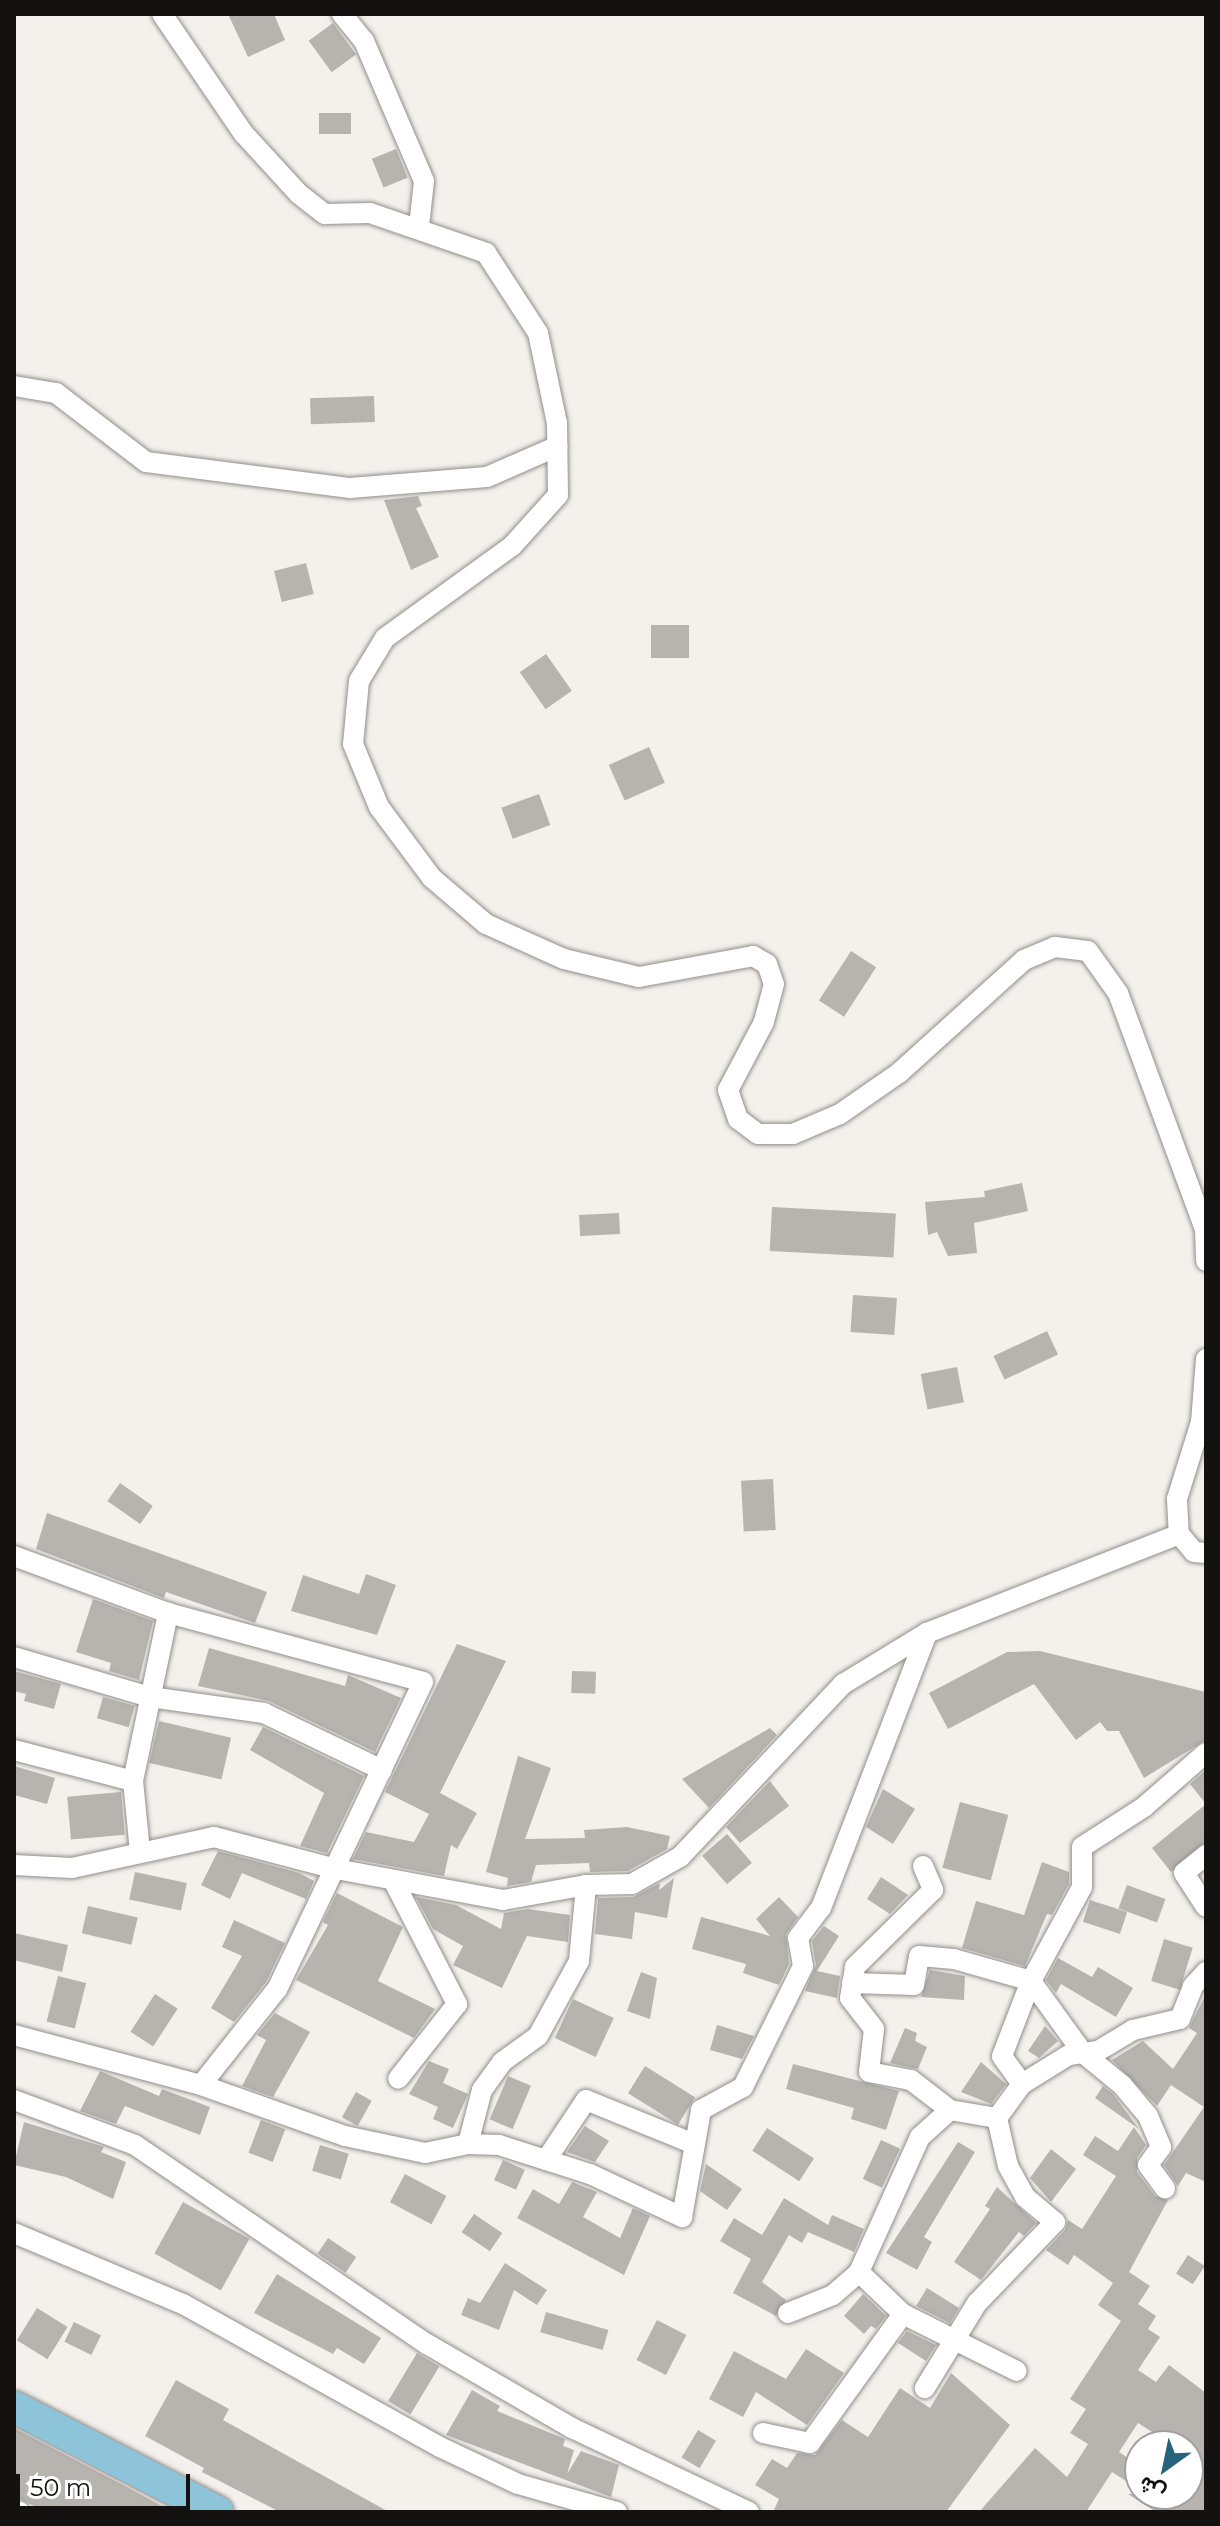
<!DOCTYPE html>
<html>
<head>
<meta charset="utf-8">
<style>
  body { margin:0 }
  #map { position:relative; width:1220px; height:2526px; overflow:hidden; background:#f4f1ed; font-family:Montserrat,Vazirmatn,sans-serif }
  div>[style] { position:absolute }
  .building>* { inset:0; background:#b7b4b0; transform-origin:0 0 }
  .roads { filter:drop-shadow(0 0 2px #918e8a) drop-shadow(0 0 2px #918e8a) }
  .street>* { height:20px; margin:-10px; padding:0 10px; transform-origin:10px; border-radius:10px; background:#fff }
  .primary>* { height:32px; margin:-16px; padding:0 16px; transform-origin:16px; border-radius:16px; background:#8ec4d9 }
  span { translate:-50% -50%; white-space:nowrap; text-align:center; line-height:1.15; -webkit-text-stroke:6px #fff; paint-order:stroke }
  .frame { position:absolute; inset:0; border:16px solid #131211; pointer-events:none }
  .north { position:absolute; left:1124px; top:2430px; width:80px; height:80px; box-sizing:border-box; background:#fff; border:2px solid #a1a0a0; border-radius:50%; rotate:213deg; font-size:22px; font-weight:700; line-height:32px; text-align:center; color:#131211 }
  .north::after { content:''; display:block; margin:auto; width:28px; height:36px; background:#27637b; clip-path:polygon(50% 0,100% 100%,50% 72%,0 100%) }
  .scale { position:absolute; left:16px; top:2474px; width:174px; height:36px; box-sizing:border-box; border:4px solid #131211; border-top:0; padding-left:10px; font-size:24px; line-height:28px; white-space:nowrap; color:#131211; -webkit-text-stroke:6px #fff; paint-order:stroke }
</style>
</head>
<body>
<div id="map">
  <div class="building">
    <i style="clip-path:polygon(228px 14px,274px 14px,285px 40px,248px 57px)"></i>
    <i style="left:333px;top:23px;width:39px;height:30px;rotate:54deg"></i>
    <i style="left:319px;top:113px;width:32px;height:21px"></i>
    <i style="left:396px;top:149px;width:31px;height:26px;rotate:68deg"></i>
    <i style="left:374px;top:396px;width:26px;height:64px;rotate:88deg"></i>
    <i style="clip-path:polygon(418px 496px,422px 506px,416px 508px,439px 557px,411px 570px,384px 500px)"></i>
    <i style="left:306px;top:563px;width:32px;height:33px;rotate:76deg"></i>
    <i style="left:651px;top:625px;width:38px;height:33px"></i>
    <i style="left:546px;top:654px;width:45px;height:32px;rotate:55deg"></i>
    <i style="left:649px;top:747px;width:39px;height:44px;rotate:66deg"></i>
    <i style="left:539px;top:794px;width:33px;height:40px;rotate:70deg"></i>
    <i style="left:851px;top:951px;width:30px;height:59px;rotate:33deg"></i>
    <i style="clip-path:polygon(1022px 1183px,1028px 1211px,974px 1223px,977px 1253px,948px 1256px,937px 1232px,928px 1235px,925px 1202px,985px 1197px,984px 1191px)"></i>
    <i style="left:772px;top:1207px;width:124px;height:44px;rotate:3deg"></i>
    <i style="left:619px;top:1213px;width:21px;height:40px;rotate:87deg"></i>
    <i style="left:853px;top:1295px;width:44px;height:37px;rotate:4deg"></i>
    <i style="left:1047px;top:1331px;width:26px;height:59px;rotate:65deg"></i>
    <i style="left:957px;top:1367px;width:36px;height:37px;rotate:79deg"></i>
    <i style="left:773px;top:1479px;width:51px;height:32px;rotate:87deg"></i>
    <i style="left:120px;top:1483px;width:40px;height:22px;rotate:35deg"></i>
    <i style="clip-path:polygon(47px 1513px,267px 1592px,255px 1623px,166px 1592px,164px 1598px,36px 1549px)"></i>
    <i style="clip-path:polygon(366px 1574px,396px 1585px,377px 1635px,291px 1611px,303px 1575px,359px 1594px)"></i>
    <i style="clip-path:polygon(93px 1599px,153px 1621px,139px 1680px,109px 1671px,111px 1663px,76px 1652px)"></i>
    <i style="clip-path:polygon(457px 1644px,506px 1661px,440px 1793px,477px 1813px,457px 1849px,451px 1845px,444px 1876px,353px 1859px,366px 1832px,414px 1842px,429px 1814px,385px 1792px)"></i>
    <i style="clip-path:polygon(209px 1648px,345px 1686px,348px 1675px,401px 1698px,375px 1752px,269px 1701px,198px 1686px)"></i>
    <i style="clip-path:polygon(1040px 1651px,1206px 1692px,1206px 1740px,1144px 1778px,1119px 1731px,1107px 1731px,1100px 1722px,1076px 1740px,1034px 1684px,948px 1729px,929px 1693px,1007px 1652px)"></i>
    <i style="clip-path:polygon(14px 1671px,61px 1684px,54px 1709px,24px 1701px,26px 1694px,14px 1691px)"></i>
    <i style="left:572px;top:1671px;width:24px;height:22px;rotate:2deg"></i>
    <i style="left:103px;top:1697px;width:33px;height:22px;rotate:16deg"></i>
    <i style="left:159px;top:1721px;width:74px;height:43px;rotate:13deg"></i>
    <i style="clip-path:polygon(263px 1727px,364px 1776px,327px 1853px,300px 1846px,324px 1793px,250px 1750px)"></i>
    <i style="clip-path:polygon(770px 1728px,777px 1735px,709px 1808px,682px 1779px)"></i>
    <i style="clip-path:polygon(518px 1756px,551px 1768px,525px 1839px,585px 1838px,584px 1830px,627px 1827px,670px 1836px,667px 1849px,628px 1871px,590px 1872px,589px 1863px,536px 1865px,531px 1882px,507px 1886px,508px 1878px,486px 1872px)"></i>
    <i style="clip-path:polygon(14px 1766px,55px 1778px,47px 1804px,14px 1795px)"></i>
    <i style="clip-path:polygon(1206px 1770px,1206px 1842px,1171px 1872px,1152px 1848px,1206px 1804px,1190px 1784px)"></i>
    <i style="clip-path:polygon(770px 1781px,789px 1806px,740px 1843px,726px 1827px)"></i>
    <i style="clip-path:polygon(883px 1789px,915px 1809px,893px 1844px,866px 1827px)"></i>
    <i style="left:121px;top:1792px;width:43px;height:54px;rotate:85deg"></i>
    <i style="left:960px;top:1802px;width:50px;height:68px;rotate:15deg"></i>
    <i style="left:727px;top:1834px;width:38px;height:33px;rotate:49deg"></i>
    <i style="clip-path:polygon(218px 1851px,299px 1873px,314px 1881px,306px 1899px,242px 1873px,230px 1899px,201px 1885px)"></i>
    <i style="clip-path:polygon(1042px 1862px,1069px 1872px,1069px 1884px,1052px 1915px,1047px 1914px,1025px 1966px,962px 1948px,976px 1901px,1024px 1915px)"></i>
    <i style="left:135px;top:1872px;width:53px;height:28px;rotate:12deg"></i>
    <i style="clip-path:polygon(881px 1877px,908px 1895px,890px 1914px,867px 1899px)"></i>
    <i style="clip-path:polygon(674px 1878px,667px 1918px,635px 1912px,632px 1939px,595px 1934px,598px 1898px,633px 1897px,660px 1883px,659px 1890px)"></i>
    <i style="left:1127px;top:1885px;width:41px;height:25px;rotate:20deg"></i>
    <i style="clip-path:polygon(337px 1893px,403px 1927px,378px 1981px,435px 2009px,414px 2038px,296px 1980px,328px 1925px,323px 1922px)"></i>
    <i style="clip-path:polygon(416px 1897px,456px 1905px,501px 1929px,504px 1913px,528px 1909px,570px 1915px,568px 1942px,527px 1936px,502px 1988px,453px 1965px,463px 1946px,433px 1929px)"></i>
    <i style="clip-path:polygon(779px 1897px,798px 1917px,786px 1934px,789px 1964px,779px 1985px,743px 1973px,746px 1964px,692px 1949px,701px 1917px,770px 1936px,756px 1919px)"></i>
    <i style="left:1090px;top:1900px;width:39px;height:23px;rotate:18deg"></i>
    <i style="left:88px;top:1906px;width:51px;height:28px;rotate:13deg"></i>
    <i style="clip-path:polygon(234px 1920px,285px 1943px,266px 1982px,234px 2022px,211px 2008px,242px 1956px,222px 1947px)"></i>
    <i style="clip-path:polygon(824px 1926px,839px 1936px,817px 1971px,840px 1976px,837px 1998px,805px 1991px,816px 1965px,812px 1941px)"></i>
    <i style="clip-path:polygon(14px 1933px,68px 1945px,62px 1972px,14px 1960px)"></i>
    <i style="left:1164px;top:1939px;width:30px;height:44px;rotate:17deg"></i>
    <i style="clip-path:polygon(1058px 1958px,1092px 1977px,1098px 1967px,1133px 1988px,1116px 2017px,1061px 1984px,1056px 1993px,1046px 1980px)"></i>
    <i style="clip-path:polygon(930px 1970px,965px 1976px,964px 2000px,921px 1997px)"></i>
    <i style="clip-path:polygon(641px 1972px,657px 1978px,650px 2019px,627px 2011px)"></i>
    <i style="left:58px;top:1976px;width:29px;height:47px;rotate:14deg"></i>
    <i style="left:155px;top:1994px;width:27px;height:45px;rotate:33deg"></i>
    <i style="clip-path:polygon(1206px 1994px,1206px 2182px,1186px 2173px,1178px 2186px,1164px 2165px,1204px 2107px,1171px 2085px,1157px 2106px,1112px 2060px,1143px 2041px,1173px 2069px,1197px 2033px,1189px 2028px)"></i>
    <i style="left:573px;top:1999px;width:45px;height:43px;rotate:25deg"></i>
    <i style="clip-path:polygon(275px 2013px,310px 2032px,273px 2097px,242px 2086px,266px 2040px,257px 2035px)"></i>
    <i style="clip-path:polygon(717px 2025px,754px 2036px,742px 2059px,710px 2050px)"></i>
    <i style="clip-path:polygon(1045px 2026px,1058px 2041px,1039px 2058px,1028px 2051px)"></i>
    <i style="clip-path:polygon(905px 2028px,917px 2033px,915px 2041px,927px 2047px,918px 2069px,890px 2063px)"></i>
    <i style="clip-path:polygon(429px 2061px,449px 2069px,443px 2083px,468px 2094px,453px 2128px,433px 2119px,438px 2107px,409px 2094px)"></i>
    <i style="clip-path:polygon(981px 2062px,1006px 2084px,991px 2104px,961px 2092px)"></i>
    <i style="clip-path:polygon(793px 2064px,899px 2091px,886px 2130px,851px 2119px,854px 2108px,786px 2089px)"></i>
    <i style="left:645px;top:2066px;width:59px;height:32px;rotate:32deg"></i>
    <i style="clip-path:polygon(100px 2071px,159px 2096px,162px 2089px,210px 2107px,200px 2135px,125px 2106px,116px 2124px,80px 2111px)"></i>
    <i style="left:508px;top:2076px;width:25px;height:47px;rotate:23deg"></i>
    <i style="clip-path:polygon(1103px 2086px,1113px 2094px,1139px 2129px,1095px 2098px)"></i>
    <i style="left:356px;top:2092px;width:18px;height:29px;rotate:29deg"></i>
    <i style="left:261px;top:2120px;width:26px;height:35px;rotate:21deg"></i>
    <i style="clip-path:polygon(24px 2122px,104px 2147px,101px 2152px,126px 2162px,113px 2199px,66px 2177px,14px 2165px)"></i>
    <i style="clip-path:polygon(585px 2126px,609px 2141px,595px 2162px,567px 2152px)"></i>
    <i style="clip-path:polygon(1134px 2127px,1146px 2145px,1137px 2158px,1137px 2172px,1155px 2196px,1168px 2200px,1129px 2272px,1150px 2286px,1138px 2304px,1156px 2316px,1148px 2329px,1160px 2337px,1138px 2370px,1156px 2382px,1169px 2365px,1206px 2393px,1206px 2512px,1156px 2512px,1128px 2494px,1188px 2494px,1188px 2446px,1174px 2446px,1138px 2423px,1119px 2452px,1140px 2466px,1140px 2490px,1112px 2472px,1086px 2512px,979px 2512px,1035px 2448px,1067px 2477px,1088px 2444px,1070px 2433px,1086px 2409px,1070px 2399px,1121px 2321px,1098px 2305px,1113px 2283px,1074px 2255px,1068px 2265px,1046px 2250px,1065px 2230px,1068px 2220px,1082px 2229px,1116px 2176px,1083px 2155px,1095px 2136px,1118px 2151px)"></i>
    <i style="left:767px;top:2128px;width:56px;height:27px;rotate:33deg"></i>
    <i style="left:881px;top:2140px;width:21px;height:43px;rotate:25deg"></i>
    <i style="clip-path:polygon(958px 2142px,975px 2152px,924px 2237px,932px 2242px,917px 2270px,886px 2253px)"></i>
    <i style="left:320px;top:2145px;width:30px;height:27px;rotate:17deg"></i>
    <i style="clip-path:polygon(1051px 2149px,1076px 2169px,1051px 2202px,1030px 2178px)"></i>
    <i style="left:503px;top:2160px;width:24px;height:22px;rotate:24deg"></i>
    <i style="clip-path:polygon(706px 2164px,742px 2189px,727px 2210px,700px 2191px)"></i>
    <i style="left:405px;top:2174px;width:47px;height:32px;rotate:28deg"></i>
    <i style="clip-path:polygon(572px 2182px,597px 2192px,583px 2217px,620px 2238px,633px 2208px,650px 2216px,624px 2275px,517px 2218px,533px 2189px,559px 2204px)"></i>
    <i style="clip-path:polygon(997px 2187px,1036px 2223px,1024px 2236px,1019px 2232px,981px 2280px,954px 2262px,990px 2209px,985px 2206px)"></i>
    <i style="clip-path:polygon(784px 2198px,828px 2225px,832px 2215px,864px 2229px,854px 2252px,808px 2232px,802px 2243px,789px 2235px,762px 2282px,786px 2300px,776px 2316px,733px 2293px,751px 2259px,720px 2241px,734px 2218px,762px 2235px)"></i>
    <i style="left:183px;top:2202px;width:76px;height:59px;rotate:29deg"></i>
    <i style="left:474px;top:2214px;width:34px;height:22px;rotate:34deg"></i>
    <i style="left:328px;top:2238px;width:34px;height:19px;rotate:34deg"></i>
    <i style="left:1188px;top:2255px;width:20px;height:22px;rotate:33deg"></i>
    <i style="clip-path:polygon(505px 2263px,547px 2290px,537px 2305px,514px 2290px,499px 2330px,461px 2315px,468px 2298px,480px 2303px)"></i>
    <i style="clip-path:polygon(277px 2274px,381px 2338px,364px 2364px,337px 2348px,333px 2354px,254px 2313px)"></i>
    <i style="clip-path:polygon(927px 2288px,959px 2308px,950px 2323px,916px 2306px)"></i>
    <i style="clip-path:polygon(863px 2294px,886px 2316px,876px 2329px,871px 2326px,864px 2334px,844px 2316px)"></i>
    <i style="left:37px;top:2308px;width:36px;height:38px;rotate:32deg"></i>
    <i style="left:546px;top:2312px;width:65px;height:21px;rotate:16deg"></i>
    <i style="left:657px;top:2320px;width:33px;height:45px;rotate:27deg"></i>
    <i style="left:74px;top:2322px;width:30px;height:22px;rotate:26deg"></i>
    <i style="clip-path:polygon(907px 2331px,936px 2345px,926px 2361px,898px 2343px)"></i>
    <i style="clip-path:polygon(806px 2349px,844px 2373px,807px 2425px,756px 2392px,743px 2417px,709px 2399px,734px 2351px,786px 2379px)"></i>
    <i style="left:417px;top:2353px;width:26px;height:56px;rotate:31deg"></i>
    <i style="clip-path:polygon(951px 2373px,1010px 2425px,946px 2512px,773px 2512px,779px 2499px,755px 2485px,772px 2459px,787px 2468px,797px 2453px,815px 2455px,842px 2420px,868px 2437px,900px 2388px,930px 2408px)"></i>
    <i style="clip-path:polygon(176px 2380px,229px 2409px,223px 2420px,389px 2512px,280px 2512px,202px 2472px,204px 2468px,145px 2436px)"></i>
    <i style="clip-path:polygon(472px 2390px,500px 2406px,497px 2411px,565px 2439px,563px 2446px,574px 2450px,567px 2474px,581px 2451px,619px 2465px,611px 2497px,446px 2435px)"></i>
    <i style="clip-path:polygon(14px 2428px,127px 2487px,173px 2512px,46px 2512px,14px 2496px)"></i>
    <i style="left:698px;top:2430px;width:21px;height:32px;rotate:31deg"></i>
  </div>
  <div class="roads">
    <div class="street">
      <i style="left:162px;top:14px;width:145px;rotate:55.7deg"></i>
      <i style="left:244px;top:134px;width:81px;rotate:47.5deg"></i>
      <i style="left:299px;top:194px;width:33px;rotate:38deg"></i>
      <i style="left:325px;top:214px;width:45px;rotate:-1.3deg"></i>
      <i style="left:370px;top:213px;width:123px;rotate:19deg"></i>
      <i style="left:486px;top:253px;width:95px;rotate:57deg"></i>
      <i style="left:538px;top:333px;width:92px;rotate:78.1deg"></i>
      <i style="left:557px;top:423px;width:72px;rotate:89.2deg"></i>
      <i style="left:558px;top:495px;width:69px;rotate:132deg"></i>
      <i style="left:512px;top:546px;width:157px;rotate:144.1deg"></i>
      <i style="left:385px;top:638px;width:50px;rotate:121.2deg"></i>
      <i style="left:359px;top:681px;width:63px;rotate:95.4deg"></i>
      <i style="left:353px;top:744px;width:68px;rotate:67.6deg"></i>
      <i style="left:379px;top:807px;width:89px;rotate:53.3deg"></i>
      <i style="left:432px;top:878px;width:71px;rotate:40.4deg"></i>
      <i style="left:486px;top:924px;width:85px;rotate:24.2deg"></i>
      <i style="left:564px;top:959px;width:77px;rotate:13.5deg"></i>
      <i style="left:639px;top:977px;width:116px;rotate:-10.4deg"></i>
      <i style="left:753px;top:956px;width:16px;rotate:30deg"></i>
      <i style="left:767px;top:964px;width:21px;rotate:71deg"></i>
      <i style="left:774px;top:984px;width:39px;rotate:105deg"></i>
      <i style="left:764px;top:1022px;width:77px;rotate:117.9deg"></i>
      <i style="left:728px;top:1090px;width:31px;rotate:71deg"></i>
      <i style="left:738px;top:1119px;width:25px;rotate:37deg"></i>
      <i style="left:758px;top:1134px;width:35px"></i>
      <i style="left:793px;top:1134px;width:51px;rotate:-23.1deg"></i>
      <i style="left:840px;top:1114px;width:72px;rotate:-34.8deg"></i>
      <i style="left:899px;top:1073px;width:169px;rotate:-42.1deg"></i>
      <i style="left:1024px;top:960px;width:34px;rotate:-23deg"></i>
      <i style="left:1055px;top:947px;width:33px;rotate:7deg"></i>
      <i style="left:1088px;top:951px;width:52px;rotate:54.5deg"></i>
      <i style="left:1118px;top:993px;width:252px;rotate:69.8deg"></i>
      <i style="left:1205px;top:1229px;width:32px;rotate:88deg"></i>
      <i style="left:342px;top:14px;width:35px;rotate:51deg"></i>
      <i style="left:364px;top:41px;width:152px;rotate:66.8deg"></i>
      <i style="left:424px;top:181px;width:45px;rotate:96.3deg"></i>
      <i style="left:14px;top:386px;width:43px;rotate:9.5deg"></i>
      <i style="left:56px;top:393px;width:113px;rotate:37.5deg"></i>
      <i style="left:146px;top:462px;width:206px;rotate:7.3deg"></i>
      <i style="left:350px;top:488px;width:137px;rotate:-4.6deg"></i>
      <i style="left:487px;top:477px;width:77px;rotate:-23.6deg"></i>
      <i style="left:1206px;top:1359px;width:63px;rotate:94.5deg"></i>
      <i style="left:1201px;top:1422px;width:81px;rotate:107.3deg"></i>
      <i style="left:1177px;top:1499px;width:35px;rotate:87deg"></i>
      <i style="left:1179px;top:1534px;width:23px;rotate:50deg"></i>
      <i style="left:1194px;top:1552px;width:12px;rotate:5deg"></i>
      <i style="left:14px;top:1556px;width:164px;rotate:20.3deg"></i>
      <i style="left:168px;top:1613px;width:264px;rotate:15.1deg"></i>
      <i style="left:423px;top:1682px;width:340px;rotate:115.4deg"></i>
      <i style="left:277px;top:1989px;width:122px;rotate:128.4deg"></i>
      <i style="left:14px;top:1657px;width:142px;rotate:16.4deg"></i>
      <i style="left:150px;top:1697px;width:115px;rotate:8deg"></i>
      <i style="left:264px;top:1713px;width:131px;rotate:25.8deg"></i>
      <i style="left:14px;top:1750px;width:123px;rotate:14.6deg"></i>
      <i style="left:140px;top:1852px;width:71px;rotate:-95.6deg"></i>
      <i style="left:133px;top:1781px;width:172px;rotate:-78.2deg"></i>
      <i style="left:1206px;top:1855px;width:28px;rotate:141deg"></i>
      <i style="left:1184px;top:1873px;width:40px;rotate:57.1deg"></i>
      <i style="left:14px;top:1865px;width:58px;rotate:3deg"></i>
      <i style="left:72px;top:1868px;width:145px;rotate:-12.3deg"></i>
      <i style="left:214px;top:1837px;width:126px;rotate:14.7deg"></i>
      <i style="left:336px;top:1869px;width:170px;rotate:10.5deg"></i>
      <i style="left:503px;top:1900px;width:84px;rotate:-10.2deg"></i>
      <i style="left:586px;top:1885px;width:46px;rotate:-1.2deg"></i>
      <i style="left:632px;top:1884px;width:55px;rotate:-29.4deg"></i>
      <i style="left:680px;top:1857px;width:238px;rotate:-46.7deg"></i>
      <i style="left:843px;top:1684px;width:98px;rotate:-31.3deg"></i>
      <i style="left:927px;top:1633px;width:271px;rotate:-21.4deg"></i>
      <i style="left:923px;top:1866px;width:26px;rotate:67deg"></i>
      <i style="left:933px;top:1890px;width:110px;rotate:135.4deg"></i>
      <i style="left:855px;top:1967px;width:31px;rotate:99deg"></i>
      <i style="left:850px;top:1998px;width:39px;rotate:52deg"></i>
      <i style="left:874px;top:2029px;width:43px;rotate:96.6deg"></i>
      <i style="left:869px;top:2072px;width:43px;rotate:10.8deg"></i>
      <i style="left:911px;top:2080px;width:49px;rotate:37.6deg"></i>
      <i style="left:950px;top:2110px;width:48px;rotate:9.7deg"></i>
      <i style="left:997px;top:2118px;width:49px;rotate:77.1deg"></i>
      <i style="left:1008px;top:2166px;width:35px;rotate:61deg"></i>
      <i style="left:1025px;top:2197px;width:39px;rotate:40deg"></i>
      <i style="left:1055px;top:2222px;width:112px;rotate:133.9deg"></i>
      <i style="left:977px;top:2303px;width:100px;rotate:121.5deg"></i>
      <i style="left:393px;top:1880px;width:140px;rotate:62.7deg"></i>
      <i style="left:457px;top:2004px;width:95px;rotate:128.2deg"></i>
      <i style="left:852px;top:1983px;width:62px;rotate:1.8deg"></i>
      <i style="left:914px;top:1985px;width:29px;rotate:-80deg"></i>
      <i style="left:919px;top:1956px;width:35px;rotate:5deg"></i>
      <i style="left:954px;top:1959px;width:80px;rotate:15.9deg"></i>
      <i style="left:1031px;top:1981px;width:89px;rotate:54.2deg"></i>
      <i style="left:1083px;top:2053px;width:50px;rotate:39.4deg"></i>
      <i style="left:1122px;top:2085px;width:40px;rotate:50deg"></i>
      <i style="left:1148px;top:2116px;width:34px;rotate:67deg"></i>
      <i style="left:1161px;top:2147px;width:22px;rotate:126deg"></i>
      <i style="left:1148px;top:2165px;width:29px;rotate:54deg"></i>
      <i style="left:14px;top:2035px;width:194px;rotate:15deg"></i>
      <i style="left:201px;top:2085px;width:153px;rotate:19.5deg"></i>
      <i style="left:345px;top:2136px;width:82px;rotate:12deg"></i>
      <i style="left:425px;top:2153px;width:44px;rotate:-11.8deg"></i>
      <i style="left:468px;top:2144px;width:31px;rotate:2deg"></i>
      <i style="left:499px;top:2145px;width:96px;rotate:17.7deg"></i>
      <i style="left:590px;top:2174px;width:102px;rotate:25.1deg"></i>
      <i style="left:682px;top:2217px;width:109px;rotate:-79.9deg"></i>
      <i style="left:701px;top:2110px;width:48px;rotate:-28.7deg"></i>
      <i style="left:743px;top:2087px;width:135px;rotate:-63.6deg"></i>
      <i style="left:803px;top:1966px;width:28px;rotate:-100deg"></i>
      <i style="left:798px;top:1938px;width:38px;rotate:-53deg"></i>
      <i style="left:821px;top:1908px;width:295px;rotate:-68.9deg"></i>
      <i style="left:1022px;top:2084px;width:34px;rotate:-126deg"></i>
      <i style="left:1002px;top:2056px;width:80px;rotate:-68.9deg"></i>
      <i style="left:1031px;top:1981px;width:107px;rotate:-61.5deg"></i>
      <i style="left:1082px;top:1887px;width:40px;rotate:-90deg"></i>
      <i style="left:1082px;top:1847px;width:74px;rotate:-32.8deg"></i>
      <i style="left:1144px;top:1807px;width:82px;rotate:-41.1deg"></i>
      <i style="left:14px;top:2100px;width:129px;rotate:20.4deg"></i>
      <i style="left:135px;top:2145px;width:353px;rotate:34.3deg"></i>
      <i style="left:427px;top:2344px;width:168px;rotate:30.1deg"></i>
      <i style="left:572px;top:2428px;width:196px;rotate:25.4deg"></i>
      <i style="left:997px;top:2118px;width:42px;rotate:-53.7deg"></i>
      <i style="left:1022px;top:2084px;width:55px;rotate:-31.7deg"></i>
      <i style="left:1069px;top:2055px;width:29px;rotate:-8deg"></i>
      <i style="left:1098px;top:2051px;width:41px;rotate:-31deg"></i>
      <i style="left:1133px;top:2030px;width:48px;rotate:-13.2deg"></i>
      <i style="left:1180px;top:2019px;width:35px;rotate:-68deg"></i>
      <i style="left:1193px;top:1986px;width:19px;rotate:-47deg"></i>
      <i style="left:468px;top:2144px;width:56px;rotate:-75.5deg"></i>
      <i style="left:482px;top:2090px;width:34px;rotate:-54deg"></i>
      <i style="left:502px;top:2062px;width:44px;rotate:-35.8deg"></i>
      <i style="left:538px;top:2036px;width:85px;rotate:-61.3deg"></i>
      <i style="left:579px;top:1961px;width:76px;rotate:-84.7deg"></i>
      <i style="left:546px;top:2160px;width:72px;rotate:-56.3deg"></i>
      <i style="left:586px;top:2100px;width:114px;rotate:22.1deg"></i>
      <i style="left:14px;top:2233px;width:183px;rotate:22.8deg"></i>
      <i style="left:183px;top:2304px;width:294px;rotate:29.1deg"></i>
      <i style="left:440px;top:2447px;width:86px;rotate:25.4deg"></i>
      <i style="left:518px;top:2484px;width:103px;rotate:15.8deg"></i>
      <i style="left:859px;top:2272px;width:61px;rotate:43.7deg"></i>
      <i style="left:903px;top:2314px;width:127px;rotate:26.6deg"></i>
      <i style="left:788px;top:2313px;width:48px;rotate:-21.8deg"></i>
      <i style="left:833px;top:2295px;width:35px;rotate:-41deg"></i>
      <i style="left:859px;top:2272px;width:148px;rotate:-65.7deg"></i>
      <i style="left:920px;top:2137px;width:40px;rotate:-42deg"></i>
      <i style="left:763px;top:2433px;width:48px;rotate:12deg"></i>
      <i style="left:810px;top:2443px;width:159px;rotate:-54.2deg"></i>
      <i style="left:14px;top:2510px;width:6px;rotate:18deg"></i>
    </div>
    <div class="primary">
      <i style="left:14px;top:2407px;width:229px;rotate:27.3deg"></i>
    </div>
  </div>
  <div class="frame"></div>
  <div class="north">ش</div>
  <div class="scale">50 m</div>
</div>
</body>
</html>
